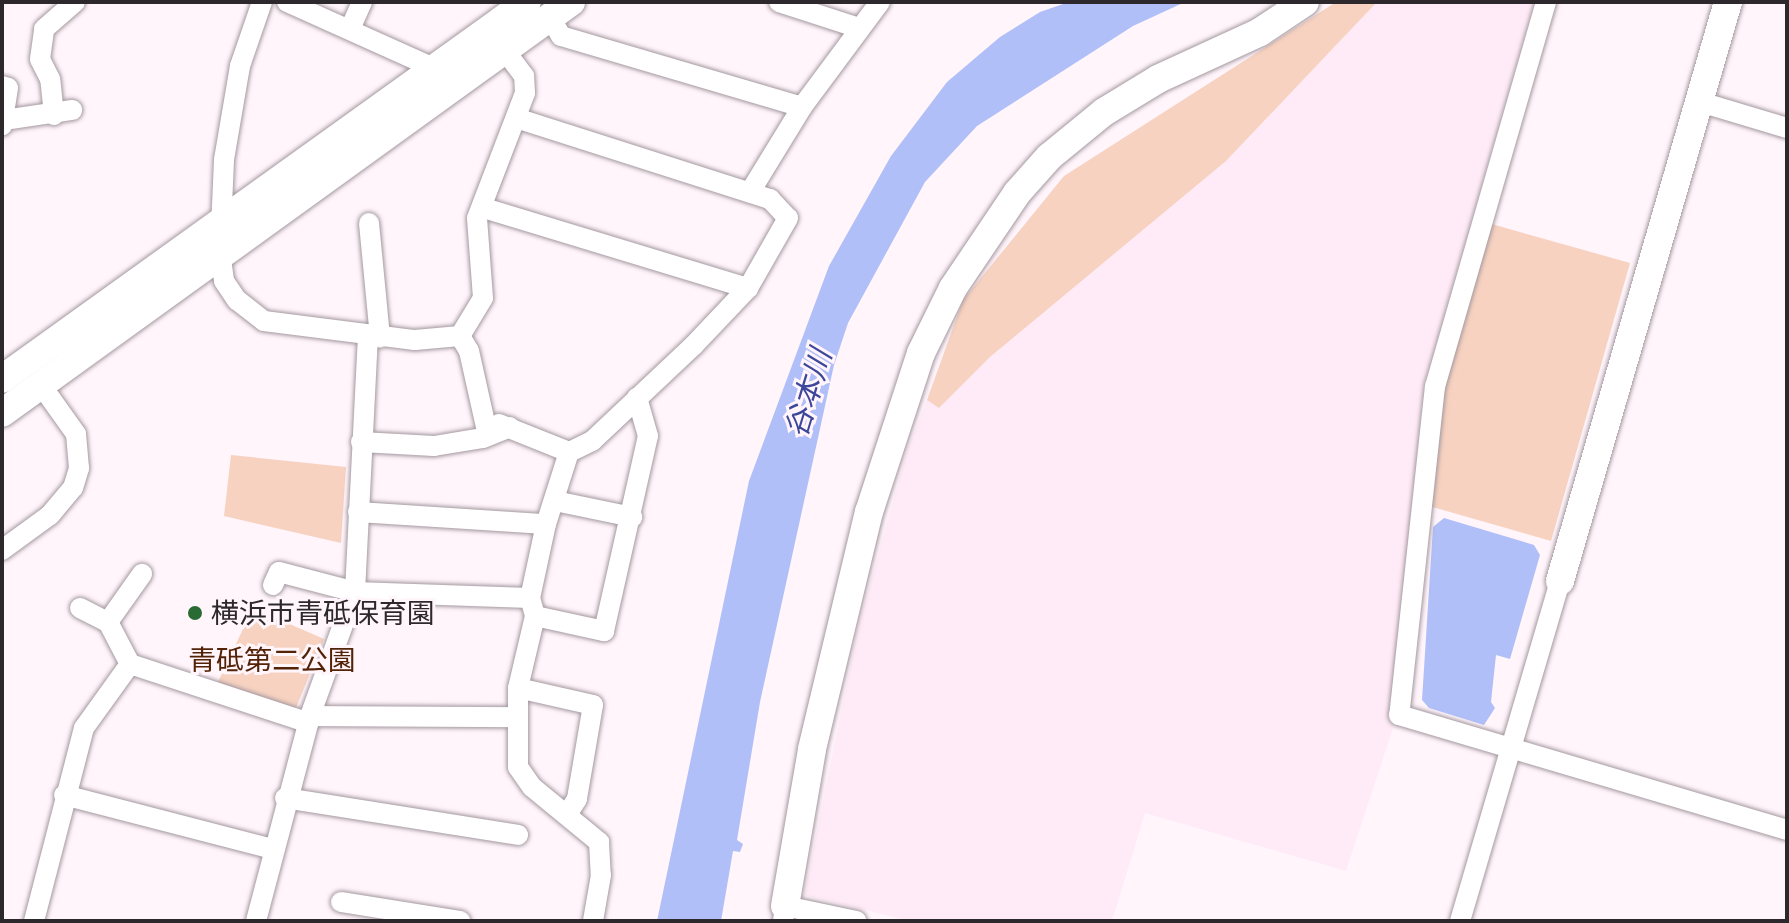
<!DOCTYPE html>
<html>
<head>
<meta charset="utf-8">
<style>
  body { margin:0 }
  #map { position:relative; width:1789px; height:923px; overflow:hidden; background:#fff5fb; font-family:"Public Sans","Noto Sans JP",sans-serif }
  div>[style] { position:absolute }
  .built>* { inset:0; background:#ffebf7 }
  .green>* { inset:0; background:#f7d2c0 }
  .water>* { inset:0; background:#b0bff8 }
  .roads { filter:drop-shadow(0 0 2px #a4989f) drop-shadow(0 0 2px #a4989f) }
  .street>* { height:20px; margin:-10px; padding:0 10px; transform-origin:10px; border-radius:10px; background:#fff }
  .secondary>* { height:28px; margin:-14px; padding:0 14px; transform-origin:14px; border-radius:14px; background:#fff }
  .dots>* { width:22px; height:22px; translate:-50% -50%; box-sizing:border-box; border:4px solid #fff5fb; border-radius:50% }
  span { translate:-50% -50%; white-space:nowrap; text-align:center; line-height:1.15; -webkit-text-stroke:6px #fff5fb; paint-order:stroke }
  .poi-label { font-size:28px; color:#2d282b }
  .left { translate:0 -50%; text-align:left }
  .park-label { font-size:28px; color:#532307 }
  .water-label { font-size:30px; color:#3c4799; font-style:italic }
  .frame { position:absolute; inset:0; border:4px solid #2d282b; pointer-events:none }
</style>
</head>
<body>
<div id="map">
  <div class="built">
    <i style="clip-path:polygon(1377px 2px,1534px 2px,1424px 383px,1404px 579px,1406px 688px,1346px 871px,1145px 813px,1112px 921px,910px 921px,804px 895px,859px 623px,908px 448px,927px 400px,940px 407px,990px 357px,1226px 161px)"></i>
  </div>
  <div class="green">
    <i style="clip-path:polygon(1336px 2px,1377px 2px,1226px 161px,990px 357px,939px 408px,927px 400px,963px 300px,1064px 176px)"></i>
    <i style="clip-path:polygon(1488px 223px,1630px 263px,1551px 541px,1429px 506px,1448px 367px)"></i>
    <i style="clip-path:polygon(231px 455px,346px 467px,341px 543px,224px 516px)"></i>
    <i style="clip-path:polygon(253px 608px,324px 639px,296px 708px,217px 684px)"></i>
  </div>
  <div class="water">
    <i style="clip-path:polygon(1069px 2px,1185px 2px,1133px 26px,977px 126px,925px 182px,848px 323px,834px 365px,760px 702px,737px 840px,743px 844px,740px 852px,733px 851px,721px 921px,657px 921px,749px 481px,829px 266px,891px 156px,947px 82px,1000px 37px,1040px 12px)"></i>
    <i style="clip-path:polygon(1444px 518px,1534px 545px,1540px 555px,1510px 659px,1496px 655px,1491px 702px,1495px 708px,1484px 725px,1429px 708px,1422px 700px,1433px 527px)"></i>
  </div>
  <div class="roads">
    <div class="street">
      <i style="left:262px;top:2px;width:68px;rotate:109deg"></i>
      <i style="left:240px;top:66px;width:95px;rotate:99.7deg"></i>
      <i style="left:224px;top:160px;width:92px;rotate:92.5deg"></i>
      <i style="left:220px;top:252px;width:29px;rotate:82deg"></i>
      <i style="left:224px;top:281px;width:23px;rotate:56deg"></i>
      <i style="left:237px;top:300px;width:34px;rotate:38deg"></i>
      <i style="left:264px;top:321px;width:152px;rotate:7.2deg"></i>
      <i style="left:415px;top:340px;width:45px;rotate:-5.1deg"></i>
      <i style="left:460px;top:336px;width:44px;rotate:-58.8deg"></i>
      <i style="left:483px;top:298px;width:80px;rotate:-94.3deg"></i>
      <i style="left:477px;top:218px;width:134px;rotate:-69deg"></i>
      <i style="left:525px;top:93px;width:17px;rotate:-93deg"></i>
      <i style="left:524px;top:76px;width:34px;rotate:-127deg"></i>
      <i style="left:287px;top:2px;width:161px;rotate:24.2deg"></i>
      <i style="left:779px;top:2px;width:84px;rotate:18deg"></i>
      <i style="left:1546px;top:2px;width:400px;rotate:106.1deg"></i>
      <i style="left:1435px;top:386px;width:331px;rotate:96.2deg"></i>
      <i style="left:1399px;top:715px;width:405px;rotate:16.5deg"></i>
      <i style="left:550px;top:17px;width:22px;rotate:60deg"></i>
      <i style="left:561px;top:36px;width:251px;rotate:16.4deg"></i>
      <i style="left:350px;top:29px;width:30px;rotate:-66deg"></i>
      <i style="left:2px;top:86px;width:6px;rotate:18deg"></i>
      <i style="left:8px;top:88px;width:38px;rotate:99deg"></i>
      <i style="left:1697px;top:101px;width:94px;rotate:16.7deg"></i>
      <i style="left:54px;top:115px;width:36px;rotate:-96deg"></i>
      <i style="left:50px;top:79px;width:22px;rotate:-117deg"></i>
      <i style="left:40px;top:59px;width:30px;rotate:-82deg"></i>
      <i style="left:44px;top:29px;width:41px;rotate:-41.1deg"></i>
      <i style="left:516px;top:118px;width:267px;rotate:17.7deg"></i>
      <i style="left:770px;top:199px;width:26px;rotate:47deg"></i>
      <i style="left:788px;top:218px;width:81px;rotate:119.7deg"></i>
      <i style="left:748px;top:288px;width:79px;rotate:133.5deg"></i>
      <i style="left:694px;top:345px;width:140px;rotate:136.7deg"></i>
      <i style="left:592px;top:441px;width:25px;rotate:154deg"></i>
      <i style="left:569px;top:452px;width:76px;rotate:107.7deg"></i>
      <i style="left:546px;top:524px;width:76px;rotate:102.2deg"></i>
      <i style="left:530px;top:598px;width:19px;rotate:74deg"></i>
      <i style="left:535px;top:616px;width:74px;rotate:103.3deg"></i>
      <i style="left:518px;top:688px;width:79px;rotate:90deg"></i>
      <i style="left:518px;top:767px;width:24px;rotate:55deg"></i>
      <i style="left:532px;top:787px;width:87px;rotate:39.4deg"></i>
      <i style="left:599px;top:842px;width:33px;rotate:87deg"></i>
      <i style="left:601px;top:875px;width:47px;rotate:99.9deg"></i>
      <i style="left:4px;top:120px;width:69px;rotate:-8.4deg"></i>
      <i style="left:750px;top:192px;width:100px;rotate:-58.5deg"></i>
      <i style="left:802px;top:107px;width:131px;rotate:-53.4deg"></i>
      <i style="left:484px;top:208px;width:276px;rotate:16.9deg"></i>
      <i style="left:369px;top:223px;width:115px;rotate:84.5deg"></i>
      <i style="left:460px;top:336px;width:17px;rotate:59deg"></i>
      <i style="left:469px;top:351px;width:87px;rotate:77.4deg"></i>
      <i style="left:499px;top:424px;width:75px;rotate:21.8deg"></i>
      <i style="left:361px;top:442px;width:73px;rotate:3.1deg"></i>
      <i style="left:434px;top:446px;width:50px;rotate:-9.3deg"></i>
      <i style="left:483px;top:438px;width:29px;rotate:-22deg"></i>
      <i style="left:555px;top:501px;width:79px;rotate:11.7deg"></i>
      <i style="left:358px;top:512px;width:188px;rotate:3.7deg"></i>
      <i style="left:2px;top:550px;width:59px;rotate:-36.1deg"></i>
      <i style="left:50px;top:515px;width:35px;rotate:-50deg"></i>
      <i style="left:73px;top:488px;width:21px;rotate:-73deg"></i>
      <i style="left:79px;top:468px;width:34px;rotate:-95deg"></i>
      <i style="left:76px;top:434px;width:60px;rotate:-125.5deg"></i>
      <i style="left:273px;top:585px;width:14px;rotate:-65deg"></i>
      <i style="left:279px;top:572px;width:79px;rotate:14.7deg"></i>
      <i style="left:355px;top:592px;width:175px;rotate:2deg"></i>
      <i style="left:80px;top:608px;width:31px;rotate:27deg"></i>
      <i style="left:535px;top:616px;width:71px;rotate:12.3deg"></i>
      <i style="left:604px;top:631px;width:200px;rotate:-77.3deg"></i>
      <i style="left:648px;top:436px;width:40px;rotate:-106deg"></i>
      <i style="left:130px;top:664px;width:47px;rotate:-117.6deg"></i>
      <i style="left:108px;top:622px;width:59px;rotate:-54.7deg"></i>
      <i style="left:518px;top:688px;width:77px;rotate:12.8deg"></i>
      <i style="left:593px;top:705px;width:95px;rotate:99.7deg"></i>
      <i style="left:577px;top:799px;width:17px;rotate:123deg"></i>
      <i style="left:310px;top:716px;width:206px;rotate:0.3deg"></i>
      <i style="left:64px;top:795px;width:216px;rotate:14.5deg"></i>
      <i style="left:285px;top:798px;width:236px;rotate:9deg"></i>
      <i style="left:341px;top:902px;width:121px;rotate:9.1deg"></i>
      <i style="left:34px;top:921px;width:199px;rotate:-75.5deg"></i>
      <i style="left:84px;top:728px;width:79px;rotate:-54.3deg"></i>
      <i style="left:130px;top:664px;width:188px;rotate:18.2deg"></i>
      <i style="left:256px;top:921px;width:212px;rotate:-75.2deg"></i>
      <i style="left:310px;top:716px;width:132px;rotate:-70.1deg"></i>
      <i style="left:355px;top:592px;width:256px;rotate:-87.1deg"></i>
      <i style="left:783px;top:921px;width:15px;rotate:-82deg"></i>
      <i style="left:785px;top:906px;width:73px;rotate:11.9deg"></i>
      <i style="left:1460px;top:921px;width:354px;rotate:-73.6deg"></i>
    </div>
    <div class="secondary">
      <i style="left:2px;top:379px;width:646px;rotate:-35.68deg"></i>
      <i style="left:2px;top:413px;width:702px;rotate:-35.84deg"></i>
      <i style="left:1560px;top:581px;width:603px;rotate:-73.82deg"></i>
      <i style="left:785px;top:906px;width:159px;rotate:-80.2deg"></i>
      <i style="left:812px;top:749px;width:244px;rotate:-76.5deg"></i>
      <i style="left:869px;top:512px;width:167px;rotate:-71.9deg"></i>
      <i style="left:921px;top:353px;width:72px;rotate:-63.8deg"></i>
      <i style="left:953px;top:288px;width:115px;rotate:-56deg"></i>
      <i style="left:1017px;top:193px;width:48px;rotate:-48.4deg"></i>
      <i style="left:1049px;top:157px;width:71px;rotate:-39.3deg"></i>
      <i style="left:1104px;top:112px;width:63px;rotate:-31.4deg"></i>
      <i style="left:1158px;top:79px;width:112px;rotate:-24.7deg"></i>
      <i style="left:1260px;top:32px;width:54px;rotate:-33.7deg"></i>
    </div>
  </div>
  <div class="dots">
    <i style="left:195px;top:613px;background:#2a6a33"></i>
  </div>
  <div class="poi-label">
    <span class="left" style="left:211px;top:613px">横浜市青砥保育園</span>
  </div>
  <div class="park-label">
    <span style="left:272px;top:660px">青砥第二公園</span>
  </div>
  <div class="water-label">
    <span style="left:808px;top:393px;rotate:-73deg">谷本川</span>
  </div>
  <div class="frame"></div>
</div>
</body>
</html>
